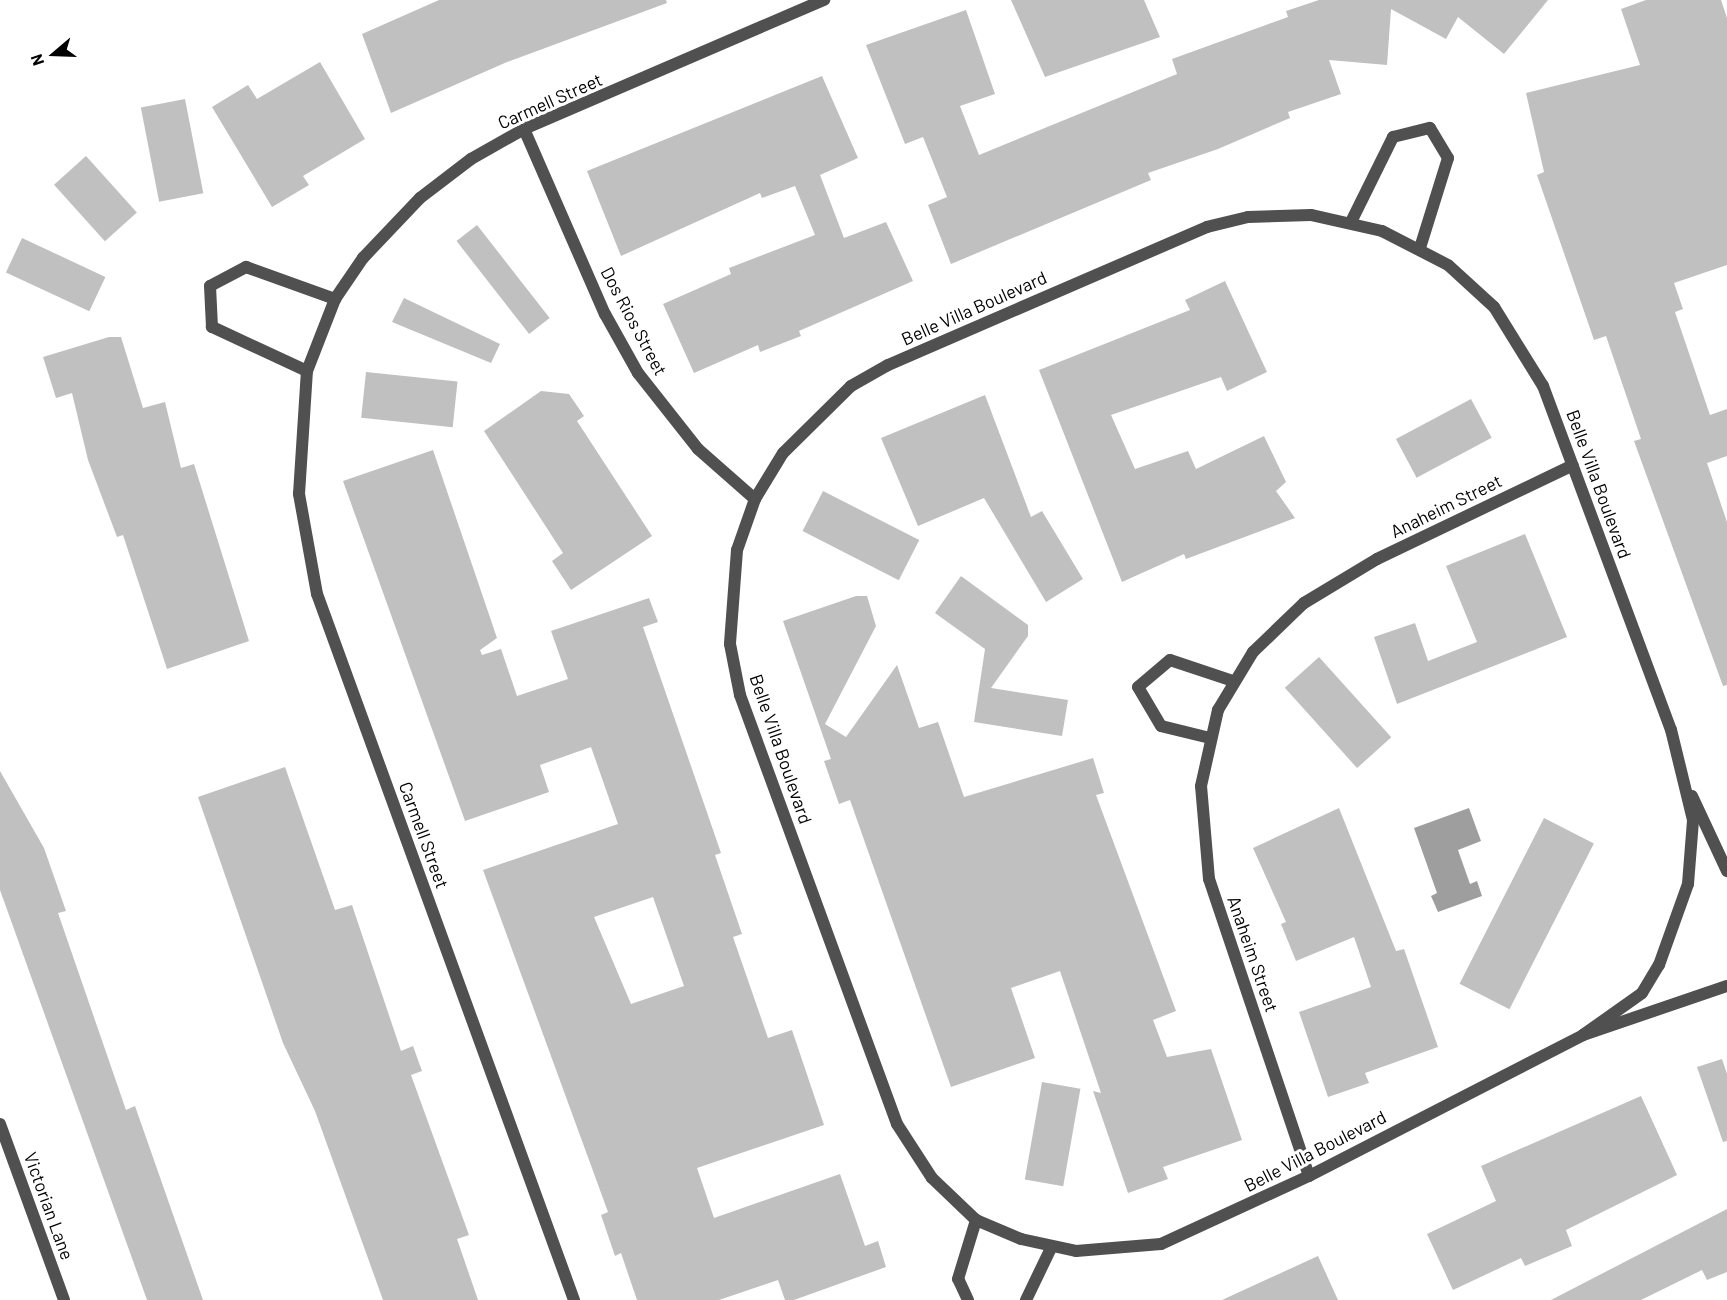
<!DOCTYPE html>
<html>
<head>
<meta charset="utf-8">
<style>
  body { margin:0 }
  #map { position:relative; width:1727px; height:1300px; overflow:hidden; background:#fff; font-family:Barlow,sans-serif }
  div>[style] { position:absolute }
  .water>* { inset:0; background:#9e9e9e }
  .building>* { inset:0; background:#c0c0c0; transform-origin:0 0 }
  .street>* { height:12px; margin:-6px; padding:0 6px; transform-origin:6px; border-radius:6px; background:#505050 }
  span { translate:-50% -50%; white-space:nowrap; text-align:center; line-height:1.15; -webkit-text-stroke:6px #fff; paint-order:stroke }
  .street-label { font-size:18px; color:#000 }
  .north { position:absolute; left:24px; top:24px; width:60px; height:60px; -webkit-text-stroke:4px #fff; paint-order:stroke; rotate:251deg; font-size:16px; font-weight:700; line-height:24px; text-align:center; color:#000 }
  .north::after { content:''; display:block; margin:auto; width:21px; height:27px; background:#000; clip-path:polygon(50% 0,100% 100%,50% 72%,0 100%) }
</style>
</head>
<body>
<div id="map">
  <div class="water">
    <i style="clip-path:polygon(1469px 808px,1481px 841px,1458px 850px,1470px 884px,1477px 881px,1482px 896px,1438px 912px,1431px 896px,1437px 893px,1414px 828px)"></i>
  </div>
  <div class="building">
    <i style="clip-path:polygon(439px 0,666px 0,667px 3px,507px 62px,391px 113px,362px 34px)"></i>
    <i style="clip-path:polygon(1011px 0,1144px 0,1160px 37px,1045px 77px)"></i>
    <i style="clip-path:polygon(1319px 0,1548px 0,1504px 54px,1458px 17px,1446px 39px,1391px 9px,1387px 65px,1329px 60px,1341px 94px,1288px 112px,1290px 118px,1218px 149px,1148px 173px,1151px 180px,951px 264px,928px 205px,947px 197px,923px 137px,905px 144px,866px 45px,966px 10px,995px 94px,960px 106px,979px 155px,1177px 74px,1172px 59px,1288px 17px,1286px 11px)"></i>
    <i style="clip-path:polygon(1646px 0,1721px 0,1727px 18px,1727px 265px,1674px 283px,1683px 309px,1675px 312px,1710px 415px,1727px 409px,1727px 456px,1707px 463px,1727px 522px,1727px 685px,1723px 686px,1634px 441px,1641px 439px,1606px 336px,1594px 340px,1537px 175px,1544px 172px,1526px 93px,1640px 65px,1621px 9px)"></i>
    <i style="clip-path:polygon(320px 62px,365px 139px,303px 176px,309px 185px,272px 207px,212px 107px,248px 85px,257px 99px)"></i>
    <i style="clip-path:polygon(822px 76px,858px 158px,820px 175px,844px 238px,886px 222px,913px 281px,799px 331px,801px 336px,760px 352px,758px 345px,694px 373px,663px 304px,731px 274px,729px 268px,815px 235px,795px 186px,762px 198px,760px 193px,621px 256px,587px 171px)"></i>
    <i style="left:185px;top:99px;width:96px;height:45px;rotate:79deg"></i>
    <i style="left:86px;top:156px;width:76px;height:43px;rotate:48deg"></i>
    <i style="left:477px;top:225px;width:118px;height:26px;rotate:52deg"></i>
    <i style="left:22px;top:238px;width:92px;height:38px;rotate:25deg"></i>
    <i style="clip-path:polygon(1225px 281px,1267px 372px,1227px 391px,1221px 377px,1111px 415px,1135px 469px,1188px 451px,1196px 469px,1264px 436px,1286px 482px,1276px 491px,1295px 518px,1186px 559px,1184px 554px,1122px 582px,1039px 370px,1190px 310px,1185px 300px)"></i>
    <i style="clip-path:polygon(404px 298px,500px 344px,491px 363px,392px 322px)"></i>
    <i style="clip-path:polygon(109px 337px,121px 337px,143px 408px,165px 402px,181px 468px,194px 464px,249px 641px,167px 669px,123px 535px,117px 537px,88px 460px,72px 393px,56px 398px,43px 357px)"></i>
    <i style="left:366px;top:372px;width:92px;height:46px;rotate:6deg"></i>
    <i style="clip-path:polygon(541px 391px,569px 394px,584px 416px,577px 421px,652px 536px,571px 590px,552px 561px,563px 553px,484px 431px)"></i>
    <i style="clip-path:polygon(985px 395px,1031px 517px,1042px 511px,1083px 579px,1046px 602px,984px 498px,918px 526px,881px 438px)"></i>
    <i style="left:1471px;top:399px;width:44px;height:85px;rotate:62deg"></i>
    <i style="clip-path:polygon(evenodd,433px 450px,497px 638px,480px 650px,482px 655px,501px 649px,517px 696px,568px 679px,551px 631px,649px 598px,658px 622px,643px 627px,721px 853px,715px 855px,742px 934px,733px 937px,768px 1038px,792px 1030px,824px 1125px,697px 1168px,714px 1218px,840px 1174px,865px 1246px,878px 1241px,886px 1267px,794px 1300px,785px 1300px,778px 1280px,719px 1300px,637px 1300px,621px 1253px,615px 1256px,601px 1215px,608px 1212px,483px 870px,618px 824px,591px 747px,540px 765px,549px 792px,465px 821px,343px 481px,433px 450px,653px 897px,684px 986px,631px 1004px,594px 917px,653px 897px)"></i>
    <i style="left:823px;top:491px;width:108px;height:45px;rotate:27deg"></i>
    <i style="clip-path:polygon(1525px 534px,1567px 637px,1397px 704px,1374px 637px,1415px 623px,1428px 661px,1477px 642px,1446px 566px)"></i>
    <i style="clip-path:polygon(961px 576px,1028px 625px,1028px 636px,991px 688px,1068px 700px,1062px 736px,974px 722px,985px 649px,935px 613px)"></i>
    <i style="clip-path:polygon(856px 596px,867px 596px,876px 626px,825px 724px,846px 737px,897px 665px,919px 728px,938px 722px,964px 797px,1093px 758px,1104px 793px,1096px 795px,1176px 1011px,1153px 1020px,1167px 1057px,1211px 1049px,1242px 1140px,1163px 1167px,1168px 1179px,1128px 1193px,1093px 1091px,1101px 1093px,1060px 971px,1011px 988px,1035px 1058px,951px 1087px,850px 800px,839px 804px,824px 761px,831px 759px,783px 621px)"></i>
    <i style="left:1319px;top:657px;width:108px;height:46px;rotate:48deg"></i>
    <i style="clip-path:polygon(285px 767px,335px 910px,352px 905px,401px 1051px,413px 1046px,422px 1071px,411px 1075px,469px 1235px,457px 1239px,478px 1300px,383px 1300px,315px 1111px,283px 1043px,198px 797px)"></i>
    <i style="clip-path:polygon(0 771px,44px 848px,66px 911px,58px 913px,126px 1110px,135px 1106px,203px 1300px,147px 1300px,0 890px)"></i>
    <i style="clip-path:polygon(1339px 808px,1396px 951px,1404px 949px,1438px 1047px,1365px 1073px,1369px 1083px,1328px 1097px,1299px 1012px,1371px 987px,1354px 937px,1296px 961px,1281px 924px,1286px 922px,1253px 848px)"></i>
    <i style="left:1544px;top:818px;width:56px;height:186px;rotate:27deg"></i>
    <i style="clip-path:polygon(1722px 1059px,1727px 1074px,1727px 1141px,1723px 1142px,1697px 1067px)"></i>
    <i style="left:1042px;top:1082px;width:39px;height:99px;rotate:10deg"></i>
    <i style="clip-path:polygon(1641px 1096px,1677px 1175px,1566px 1230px,1572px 1246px,1525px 1266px,1521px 1258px,1453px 1290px,1427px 1234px,1496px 1201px,1481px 1166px)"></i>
    <i style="clip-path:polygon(1727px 1209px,1727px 1272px,1707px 1280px,1702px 1270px,1641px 1300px,1551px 1300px)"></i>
    <i style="clip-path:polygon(1318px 1256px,1338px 1300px,1222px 1300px)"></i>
  </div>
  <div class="street">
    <i style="left:524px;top:129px;width:202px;rotate:66.4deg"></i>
    <i style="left:605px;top:314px;width:68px;rotate:60.8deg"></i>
    <i style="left:638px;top:373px;width:97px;rotate:51.7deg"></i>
    <i style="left:698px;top:449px;width:76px;rotate:41.3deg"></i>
    <i style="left:1351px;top:222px;width:95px;rotate:-63.7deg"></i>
    <i style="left:1393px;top:137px;width:38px;rotate:-14deg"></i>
    <i style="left:1430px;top:128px;width:35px;rotate:59deg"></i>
    <i style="left:1448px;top:158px;width:94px;rotate:107.3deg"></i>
    <i style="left:307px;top:371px;width:105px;rotate:-155.1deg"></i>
    <i style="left:212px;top:327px;width:41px;rotate:-92.8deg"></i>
    <i style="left:210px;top:286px;width:41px;rotate:-27.8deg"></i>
    <i style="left:246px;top:267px;width:95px;rotate:19.8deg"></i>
    <i style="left:1210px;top:738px;width:50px;rotate:-166.2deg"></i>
    <i style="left:1161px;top:726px;width:45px;rotate:-120.5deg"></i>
    <i style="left:1138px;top:687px;width:42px;rotate:-40.2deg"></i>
    <i style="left:1170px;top:660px;width:66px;rotate:18.4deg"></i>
    <i style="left:1692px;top:796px;width:83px;rotate:65deg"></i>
    <i style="left:1583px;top:1035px;width:72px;rotate:-35.4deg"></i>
    <i style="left:1642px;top:993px;width:33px;rotate:-59deg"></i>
    <i style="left:1659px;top:965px;width:86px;rotate:-70.3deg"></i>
    <i style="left:1688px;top:884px;width:64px;rotate:-85.5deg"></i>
    <i style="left:1693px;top:820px;width:93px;rotate:-103.7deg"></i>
    <i style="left:1671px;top:730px;width:367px;rotate:-110.4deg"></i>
    <i style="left:1543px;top:386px;width:93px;rotate:-121.8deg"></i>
    <i style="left:1494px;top:307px;width:62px;rotate:-137.6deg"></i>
    <i style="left:1448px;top:265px;width:74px;rotate:-152.7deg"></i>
    <i style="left:1382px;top:231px;width:73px;rotate:-167.3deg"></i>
    <i style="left:1311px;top:215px;width:63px;rotate:178.2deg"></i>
    <i style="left:1248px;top:217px;width:42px;rotate:166.3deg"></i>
    <i style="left:1207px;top:227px;width:348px;rotate:156.6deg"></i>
    <i style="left:888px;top:365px;width:43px;rotate:150.4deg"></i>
    <i style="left:851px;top:386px;width:95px;rotate:135.4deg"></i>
    <i style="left:783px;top:453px;width:54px;rotate:121.3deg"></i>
    <i style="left:755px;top:499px;width:54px;rotate:109.4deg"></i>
    <i style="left:737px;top:550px;width:94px;rotate:94.3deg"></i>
    <i style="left:730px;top:644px;width:52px;rotate:78.9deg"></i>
    <i style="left:740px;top:695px;width:457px;rotate:69.9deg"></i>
    <i style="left:897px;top:1124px;width:64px;rotate:57.1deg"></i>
    <i style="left:932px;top:1178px;width:61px;rotate:43.7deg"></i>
    <i style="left:976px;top:1220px;width:49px;rotate:22.9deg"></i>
    <i style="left:1021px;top:1239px;width:56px;rotate:12.3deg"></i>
    <i style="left:1076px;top:1251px;width:85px;rotate:-4.7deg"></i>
    <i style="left:1161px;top:1244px;width:163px;rotate:-24.7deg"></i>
    <i style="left:1309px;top:1176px;width:308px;rotate:-27.2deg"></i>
    <i style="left:1583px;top:1035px;width:152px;rotate:-18.8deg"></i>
    <i style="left:0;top:1124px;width:187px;rotate:70deg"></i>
    <i style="left:1309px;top:1176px;width:313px;rotate:-108.6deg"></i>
    <i style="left:1209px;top:879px;width:93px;rotate:-94.9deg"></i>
    <i style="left:1201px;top:786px;width:78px;rotate:-77.4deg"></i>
    <i style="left:1218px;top:710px;width:68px;rotate:-58.9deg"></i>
    <i style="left:1253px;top:652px;width:71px;rotate:-43.9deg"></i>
    <i style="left:1304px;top:603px;width:85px;rotate:-31.1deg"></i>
    <i style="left:1377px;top:559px;width:217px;rotate:-25.6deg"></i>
    <i style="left:574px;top:1300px;width:751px;rotate:-110deg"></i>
    <i style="left:317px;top:594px;width:102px;rotate:-100.2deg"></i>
    <i style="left:299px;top:494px;width:123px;rotate:-86.3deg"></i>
    <i style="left:307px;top:371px;width:77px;rotate:-68.7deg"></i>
    <i style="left:335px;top:299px;width:50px;rotate:-55.7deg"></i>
    <i style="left:363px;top:258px;width:83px;rotate:-46.5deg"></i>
    <i style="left:420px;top:198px;width:64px;rotate:-37.4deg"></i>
    <i style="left:471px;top:159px;width:61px;rotate:-29.5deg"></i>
    <i style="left:524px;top:129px;width:327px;rotate:-23.3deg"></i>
    <i style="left:968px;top:1300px;width:23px;rotate:-115deg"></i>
    <i style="left:958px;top:1279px;width:62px;rotate:-73deg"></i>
    <i style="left:1026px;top:1300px;width:58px;rotate:-64.3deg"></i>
  </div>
  <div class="street-label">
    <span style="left:550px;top:101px;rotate:-24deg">Carmell Street</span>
    <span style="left:974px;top:308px;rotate:-24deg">Belle Villa Boulevard</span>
    <span style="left:634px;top:321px;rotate:62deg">Dos Rios Street</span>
    <span style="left:1599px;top:484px;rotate:70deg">Belle Villa Boulevard</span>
    <span style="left:1446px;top:506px;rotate:-26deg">Anaheim Street</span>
    <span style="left:781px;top:749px;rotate:71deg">Belle Villa Boulevard</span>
    <span style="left:424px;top:835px;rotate:70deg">Carmell Street</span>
    <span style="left:1253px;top:954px;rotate:71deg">Anaheim Street</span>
    <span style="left:1315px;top:1151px;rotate:-27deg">Belle Villa Boulevard</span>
    <span style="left:49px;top:1206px;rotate:70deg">Victorian Lane</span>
  </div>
  <div class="north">N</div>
</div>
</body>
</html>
